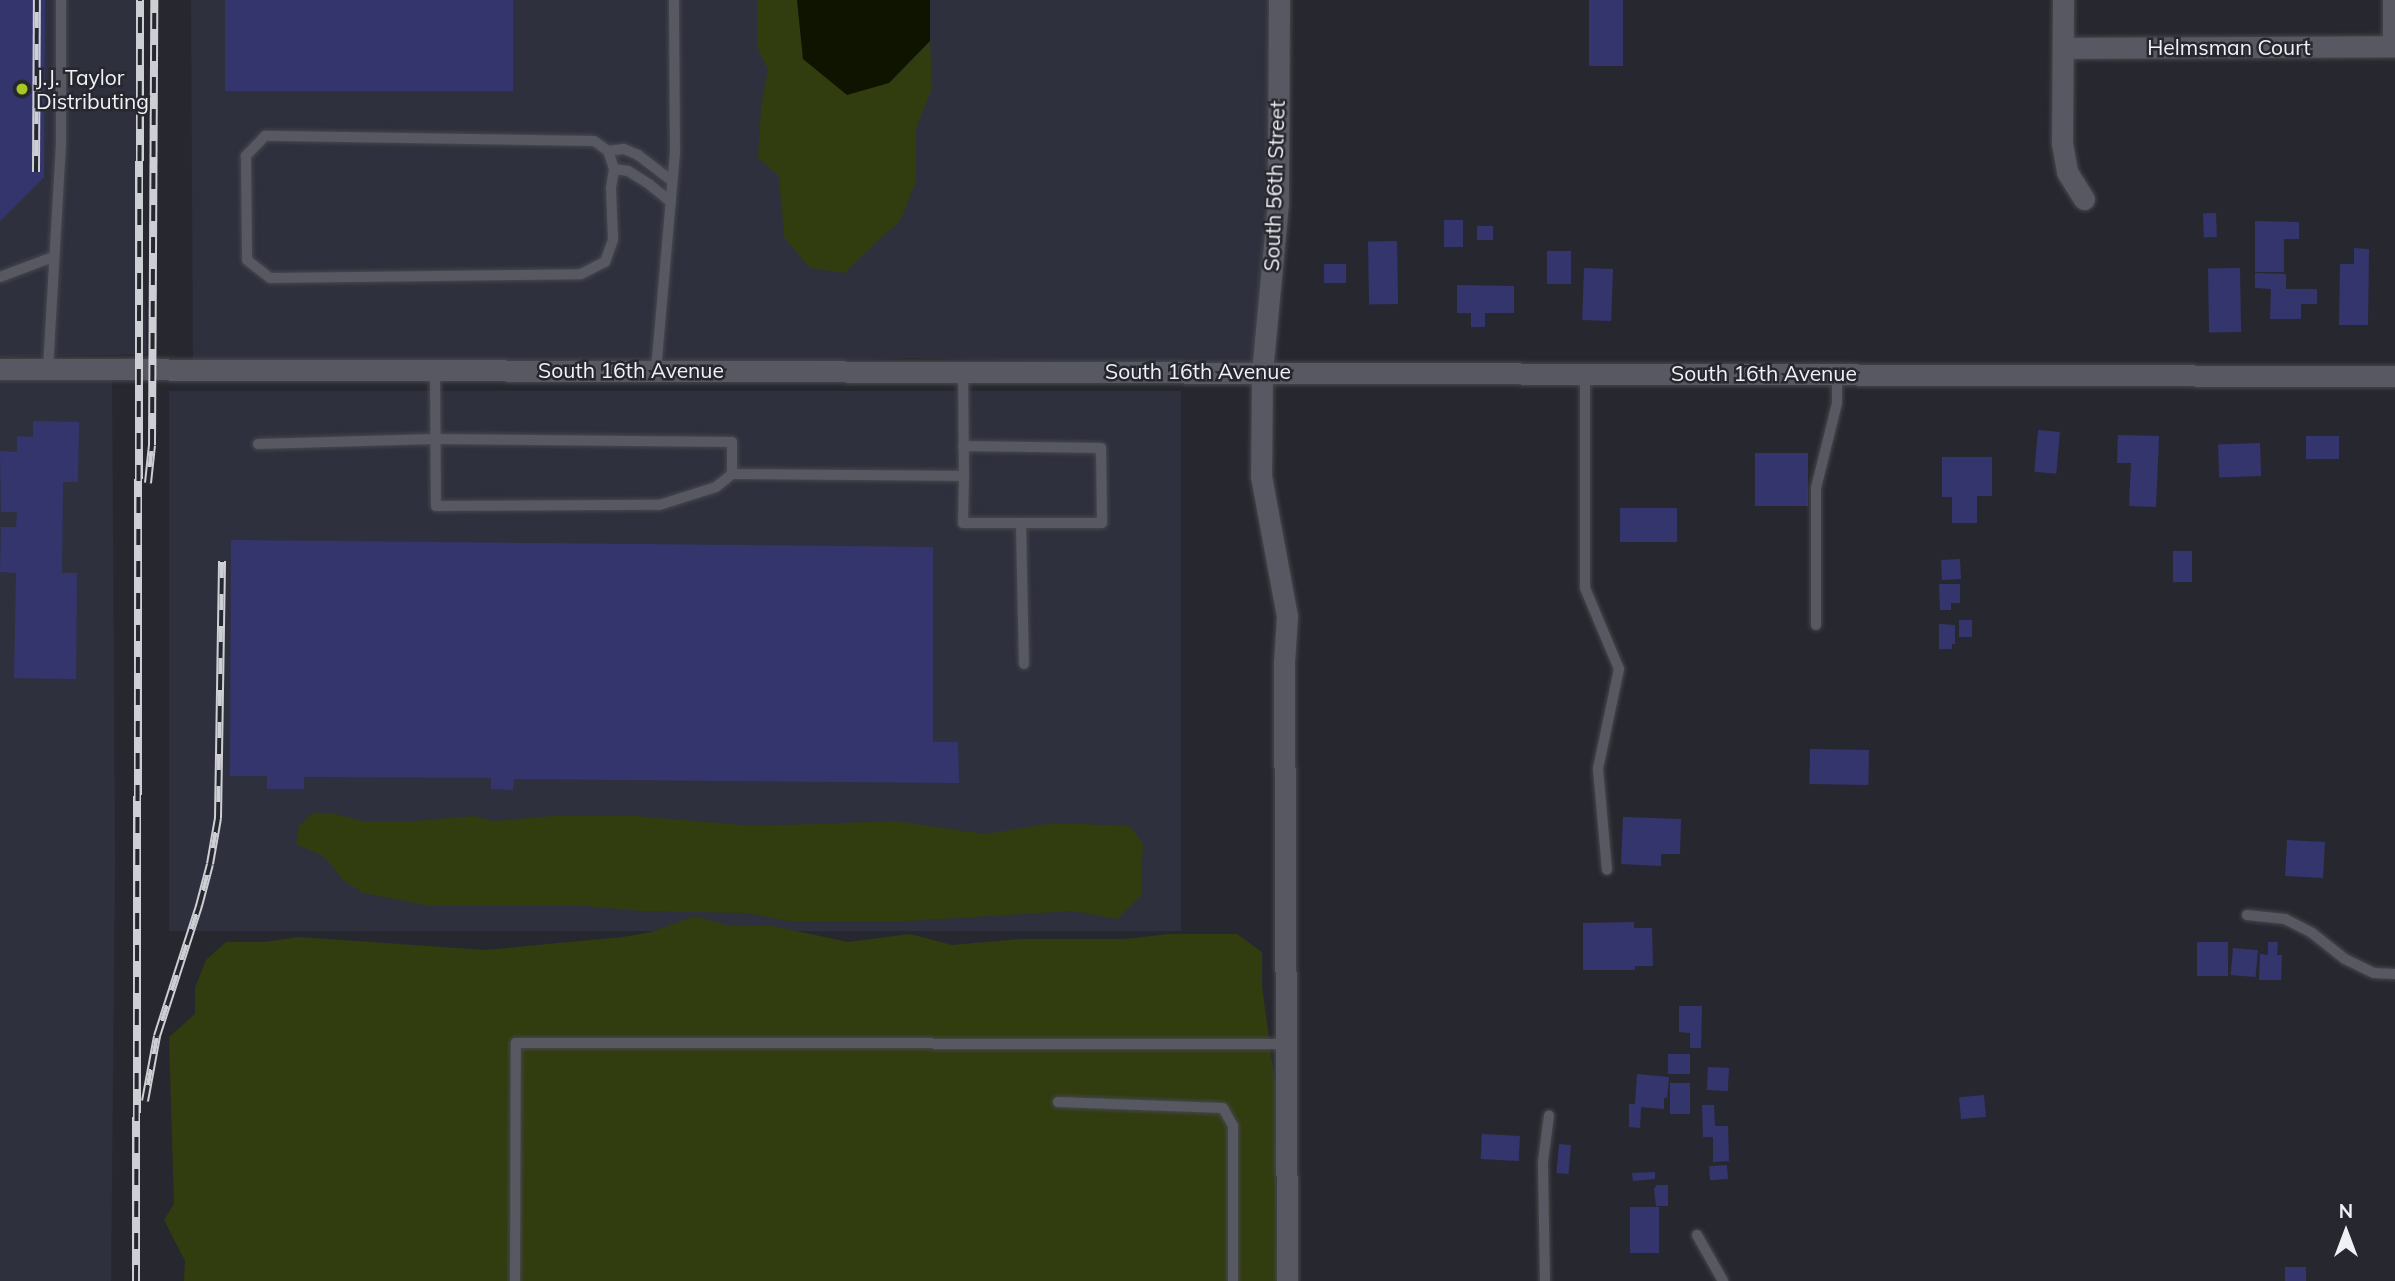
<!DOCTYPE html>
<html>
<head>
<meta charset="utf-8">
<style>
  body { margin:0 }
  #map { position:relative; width:2395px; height:1281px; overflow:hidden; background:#27282f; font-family:Mulish,sans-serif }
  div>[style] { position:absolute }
  .built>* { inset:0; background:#2f303d; transform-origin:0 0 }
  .green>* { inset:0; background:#313c0f }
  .water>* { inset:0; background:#0f1401 }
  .building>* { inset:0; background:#35356e; transform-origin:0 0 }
  .roads { filter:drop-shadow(0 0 2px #46474d) drop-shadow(0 0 2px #46474d) }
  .service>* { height:10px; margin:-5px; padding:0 5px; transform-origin:5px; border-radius:5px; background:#575861 }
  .minor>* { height:21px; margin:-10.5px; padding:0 10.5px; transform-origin:10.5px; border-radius:10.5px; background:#575861 }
  .rail>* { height:8px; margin-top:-4px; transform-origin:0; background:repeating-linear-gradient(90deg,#27282f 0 16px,#cecfd4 0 32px); box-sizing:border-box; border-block:2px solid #cecfd4 }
  .dots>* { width:19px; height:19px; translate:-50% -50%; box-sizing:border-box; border:4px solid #27282f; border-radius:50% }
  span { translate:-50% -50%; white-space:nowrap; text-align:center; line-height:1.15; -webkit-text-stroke:5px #27282f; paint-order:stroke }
  .street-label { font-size:21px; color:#f0f1f6 }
  .poi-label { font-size:21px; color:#f0f1f6 }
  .left { translate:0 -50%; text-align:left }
  .north { position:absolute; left:2311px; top:1197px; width:70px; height:70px; -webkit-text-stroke:5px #27282f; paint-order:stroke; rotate:0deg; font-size:19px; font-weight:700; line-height:28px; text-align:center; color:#f0f1f6 }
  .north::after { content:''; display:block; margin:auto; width:24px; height:32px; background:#f0f1f6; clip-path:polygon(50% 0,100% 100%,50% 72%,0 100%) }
</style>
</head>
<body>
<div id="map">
  <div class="built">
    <i style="clip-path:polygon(0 0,137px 0,139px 179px,147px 354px,0 357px)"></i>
    <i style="clip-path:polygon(191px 0,1269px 0,1269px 197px,1252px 365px,911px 358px,696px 364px,188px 361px,193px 359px)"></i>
    <i style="clip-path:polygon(0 376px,112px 377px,115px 863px,111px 1281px,0 1281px)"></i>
    <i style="left:169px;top:391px;width:1012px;height:540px"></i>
  </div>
  <div class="green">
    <i style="clip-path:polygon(758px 0,797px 0,803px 59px,889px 82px,930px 41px,932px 88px,916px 129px,916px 181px,901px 219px,844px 273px,810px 268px,784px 237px,779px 176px,758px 158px,761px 106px,768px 70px,758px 49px)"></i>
    <i style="clip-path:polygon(312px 813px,332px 813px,363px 821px,415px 821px,475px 816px,493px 821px,553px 816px,636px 816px,752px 826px,895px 821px,985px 834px,1053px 823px,1130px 826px,1143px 844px,1141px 896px,1117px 919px,1073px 911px,905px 921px,788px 921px,747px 913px,641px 911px,586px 906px,431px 906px,363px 893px,343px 880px,325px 857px,296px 844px,299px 826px)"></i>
    <i style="clip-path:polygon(695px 916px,729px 926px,773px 926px,848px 942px,910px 934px,952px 945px,1021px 939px,1125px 939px,1169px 934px,1237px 934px,1262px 952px,1262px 986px,1275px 1084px,1277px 1281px,184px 1281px,185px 1261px,164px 1220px,174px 1204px,169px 1037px,195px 1014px,195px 988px,206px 960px,226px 942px,265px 942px,299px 937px,485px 950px,623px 937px,651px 932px)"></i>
  </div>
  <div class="water">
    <i style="clip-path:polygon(797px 0,930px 0,930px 41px,889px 83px,847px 95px,803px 59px)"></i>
  </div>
  <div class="building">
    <i style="clip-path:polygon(0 0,45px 0,44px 177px,0 221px)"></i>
    <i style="left:225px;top:0;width:288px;height:91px"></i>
    <i style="left:1589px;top:0;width:34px;height:66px"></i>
    <i style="left:2216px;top:213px;width:24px;height:13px;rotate:88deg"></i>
    <i style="left:1444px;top:220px;width:19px;height:27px"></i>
    <i style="clip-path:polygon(2255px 221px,2299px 222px,2299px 239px,2284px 239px,2284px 272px,2255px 272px)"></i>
    <i style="left:1477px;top:226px;width:16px;height:14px"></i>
    <i style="left:1397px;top:241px;width:63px;height:29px;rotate:89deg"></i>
    <i style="clip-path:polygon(2354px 248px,2369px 249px,2368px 325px,2339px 325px,2340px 264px,2354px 264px)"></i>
    <i style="left:1547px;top:251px;width:24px;height:33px"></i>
    <i style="left:1324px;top:264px;width:22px;height:19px"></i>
    <i style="left:1584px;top:268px;width:29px;height:52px;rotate:2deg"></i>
    <i style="left:2240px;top:268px;width:64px;height:32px;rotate:89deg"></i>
    <i style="clip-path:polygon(2255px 273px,2286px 274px,2286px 289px,2317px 289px,2317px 304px,2301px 304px,2301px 319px,2270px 319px,2271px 289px,2255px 288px)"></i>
    <i style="clip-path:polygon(1457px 285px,1514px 286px,1514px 313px,1485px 313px,1485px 327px,1471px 327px,1471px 313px,1457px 313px)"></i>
    <i style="clip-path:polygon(33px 421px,79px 422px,78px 482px,63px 482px,62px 573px,77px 573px,76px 679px,14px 678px,16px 573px,0 572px,1px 527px,16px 527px,17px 512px,1px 512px,0 451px,17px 452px,17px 436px,33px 437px)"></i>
    <i style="left:2038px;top:430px;width:22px;height:42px;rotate:5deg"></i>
    <i style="clip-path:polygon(2118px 435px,2159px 436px,2156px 507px,2129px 506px,2131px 463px,2117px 463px)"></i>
    <i style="left:2306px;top:436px;width:33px;height:23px"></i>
    <i style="left:2260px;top:443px;width:33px;height:42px;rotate:88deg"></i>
    <i style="left:1755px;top:453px;width:53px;height:53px"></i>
    <i style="clip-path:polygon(1942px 457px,1992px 457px,1992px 496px,1977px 496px,1977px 523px,1952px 523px,1952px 497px,1942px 497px)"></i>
    <i style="left:1620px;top:508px;width:57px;height:34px"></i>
    <i style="clip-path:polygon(231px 540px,933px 547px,933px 742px,958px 742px,959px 783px,514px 779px,513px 790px,491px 789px,491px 778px,304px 777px,304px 789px,267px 789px,267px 776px,230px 776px)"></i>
    <i style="left:2173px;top:551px;width:19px;height:31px"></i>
    <i style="left:1960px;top:559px;width:20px;height:19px;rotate:87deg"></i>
    <i style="clip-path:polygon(1939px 584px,1960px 584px,1960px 603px,1951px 603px,1951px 610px,1940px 610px)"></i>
    <i style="left:1959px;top:620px;width:13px;height:17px"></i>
    <i style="clip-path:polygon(1939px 624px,1955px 625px,1955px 644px,1952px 644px,1952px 649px,1939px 649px)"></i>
    <i style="left:1810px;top:749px;width:59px;height:35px;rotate:1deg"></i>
    <i style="clip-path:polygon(1623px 817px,1681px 819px,1680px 854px,1661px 854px,1661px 866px,1621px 864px)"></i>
    <i style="left:2287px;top:840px;width:38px;height:36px;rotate:3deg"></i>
    <i style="clip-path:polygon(1634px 922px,1634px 928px,1652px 928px,1653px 966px,1635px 966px,1635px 970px,1583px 970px,1583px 923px)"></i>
    <i style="left:2228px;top:942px;width:34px;height:31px;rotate:90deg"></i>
    <i style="clip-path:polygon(2268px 942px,2278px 942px,2277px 955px,2282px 955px,2281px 980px,2259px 980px,2260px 954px,2268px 955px)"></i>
    <i style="left:2233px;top:948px;width:25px;height:27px;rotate:5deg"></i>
    <i style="clip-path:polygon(1679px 1006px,1702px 1006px,1701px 1048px,1690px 1048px,1690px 1033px,1679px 1032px)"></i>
    <i style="left:1668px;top:1054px;width:22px;height:20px"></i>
    <i style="left:1708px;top:1067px;width:21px;height:23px;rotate:3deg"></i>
    <i style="clip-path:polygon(1637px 1074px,1669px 1077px,1667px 1098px,1664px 1098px,1664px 1109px,1641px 1107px,1640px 1128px,1629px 1127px,1629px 1104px,1635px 1104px)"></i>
    <i style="left:1670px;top:1083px;width:20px;height:31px"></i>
    <i style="left:1984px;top:1095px;width:22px;height:25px;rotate:85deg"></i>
    <i style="clip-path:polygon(1702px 1105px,1714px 1105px,1715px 1126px,1728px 1126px,1729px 1161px,1713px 1162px,1713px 1137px,1703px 1137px)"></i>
    <i style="left:1482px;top:1134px;width:38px;height:25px;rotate:3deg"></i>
    <i style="left:1559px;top:1144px;width:12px;height:29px;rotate:5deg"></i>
    <i style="left:1727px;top:1165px;width:14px;height:18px;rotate:86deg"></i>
    <i style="clip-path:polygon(1655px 1172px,1655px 1179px,1633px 1181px,1632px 1173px)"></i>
    <i style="clip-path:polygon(1657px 1185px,1668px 1185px,1668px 1206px,1656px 1206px,1654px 1189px)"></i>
    <i style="left:1630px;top:1207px;width:29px;height:46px"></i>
    <i style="left:2285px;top:1267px;width:21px;height:14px"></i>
  </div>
  <div class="roads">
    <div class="service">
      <i style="left:608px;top:151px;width:17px;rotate:-144deg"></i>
      <i style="left:594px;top:141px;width:329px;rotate:-179.1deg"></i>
      <i style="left:265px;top:136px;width:28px;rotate:134deg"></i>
      <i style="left:246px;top:156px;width:104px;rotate:89.4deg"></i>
      <i style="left:247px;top:260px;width:29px;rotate:38deg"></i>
      <i style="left:270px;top:278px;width:311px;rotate:-0.7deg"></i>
      <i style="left:581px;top:274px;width:27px;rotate:-27deg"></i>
      <i style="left:605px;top:262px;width:23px;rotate:-70deg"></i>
      <i style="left:613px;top:240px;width:52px;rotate:-92.2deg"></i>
      <i style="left:611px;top:188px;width:19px;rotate:-81deg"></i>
      <i style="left:671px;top:202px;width:28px;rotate:-141deg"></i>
      <i style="left:649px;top:184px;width:25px;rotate:-148deg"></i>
      <i style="left:628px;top:171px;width:14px;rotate:-172deg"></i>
      <i style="left:614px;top:169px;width:19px;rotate:-108deg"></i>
      <i style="left:608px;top:151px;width:16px;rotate:-7deg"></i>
      <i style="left:624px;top:149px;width:15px;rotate:23deg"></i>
      <i style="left:638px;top:155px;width:43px;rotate:37.4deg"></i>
      <i style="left:0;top:277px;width:57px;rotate:-20.7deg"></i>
      <i style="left:48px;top:369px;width:225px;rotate:-86.7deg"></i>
      <i style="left:61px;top:144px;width:144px;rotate:-90deg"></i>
      <i style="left:435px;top:369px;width:137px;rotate:89.6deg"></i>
      <i style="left:436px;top:506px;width:223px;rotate:-0.3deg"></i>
      <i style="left:659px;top:505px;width:60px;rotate:-17.5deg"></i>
      <i style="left:716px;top:487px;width:21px;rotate:-39deg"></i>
      <i style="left:732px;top:474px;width:232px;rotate:0.5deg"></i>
      <i style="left:964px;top:476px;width:106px;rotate:-90.5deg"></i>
      <i style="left:656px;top:370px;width:218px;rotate:-85deg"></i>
      <i style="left:675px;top:153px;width:153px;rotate:-90.4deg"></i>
      <i style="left:1585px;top:372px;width:216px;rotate:90deg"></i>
      <i style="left:1585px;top:588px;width:88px;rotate:67.2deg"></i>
      <i style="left:1619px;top:669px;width:102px;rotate:101.9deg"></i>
      <i style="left:1598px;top:769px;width:101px;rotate:84.9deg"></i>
      <i style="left:258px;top:444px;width:177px;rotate:-1.6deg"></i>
      <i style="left:435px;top:439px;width:297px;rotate:0.6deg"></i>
      <i style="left:732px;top:442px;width:32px;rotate:90deg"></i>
      <i style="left:963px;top:446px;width:138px;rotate:0.8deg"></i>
      <i style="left:1101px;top:448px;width:75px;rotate:89.2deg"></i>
      <i style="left:1102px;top:523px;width:139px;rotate:180deg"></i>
      <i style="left:963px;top:523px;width:47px;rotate:-88.8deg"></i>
      <i style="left:1021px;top:524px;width:140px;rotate:88.8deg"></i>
      <i style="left:1816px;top:625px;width:137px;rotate:-90deg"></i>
      <i style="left:1816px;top:488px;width:88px;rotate:-76.1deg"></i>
      <i style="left:1837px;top:403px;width:30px;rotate:-90deg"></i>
      <i style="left:2247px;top:915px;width:38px;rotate:6deg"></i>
      <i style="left:2285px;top:919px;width:30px;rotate:27deg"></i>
      <i style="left:2312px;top:933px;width:42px;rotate:38.2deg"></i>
      <i style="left:2345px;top:959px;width:32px;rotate:26deg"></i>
      <i style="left:2374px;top:973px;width:21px;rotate:3deg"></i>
      <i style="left:1058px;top:1102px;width:165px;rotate:2.1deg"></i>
      <i style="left:1223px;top:1108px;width:21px;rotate:61deg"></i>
      <i style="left:1233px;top:1126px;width:155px;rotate:90deg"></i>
      <i style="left:1697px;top:1235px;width:53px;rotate:60.5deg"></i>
      <i style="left:515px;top:1281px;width:238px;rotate:-89.8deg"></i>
      <i style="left:516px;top:1043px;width:770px;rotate:0.07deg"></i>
      <i style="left:1545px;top:1281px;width:119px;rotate:-91deg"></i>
      <i style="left:1543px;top:1162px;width:47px;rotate:-82.7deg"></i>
    </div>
    <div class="minor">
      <i style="left:1279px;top:0;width:203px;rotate:90.3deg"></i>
      <i style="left:1278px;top:203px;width:169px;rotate:95.4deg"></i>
      <i style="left:1262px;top:371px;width:105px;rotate:90.5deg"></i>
      <i style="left:1261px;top:476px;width:142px;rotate:79.5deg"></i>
      <i style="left:1287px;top:616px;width:46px;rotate:93.7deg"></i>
      <i style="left:1284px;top:662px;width:619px;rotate:89.72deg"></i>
      <i style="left:2063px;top:0;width:143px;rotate:90.4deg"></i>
      <i style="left:2062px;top:143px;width:29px;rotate:80deg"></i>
      <i style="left:2067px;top:172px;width:32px;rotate:58deg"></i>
      <i style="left:2393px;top:0;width:46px;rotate:90deg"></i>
      <i style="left:2063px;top:48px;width:332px;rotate:-0.3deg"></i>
      <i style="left:0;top:369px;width:2395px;rotate:0.17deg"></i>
    </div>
  </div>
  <div class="rail">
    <i style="left:36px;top:172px;width:172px;rotate:-89.7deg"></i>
    <i style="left:148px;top:483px;width:38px;rotate:-84deg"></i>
    <i style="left:152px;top:445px;width:445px;rotate:-89.7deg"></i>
    <i style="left:145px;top:1101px;width:66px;rotate:-79.5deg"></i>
    <i style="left:157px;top:1036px;width:137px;rotate:-72.1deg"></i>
    <i style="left:199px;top:906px;width:43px;rotate:-75.3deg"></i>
    <i style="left:210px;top:864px;width:47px;rotate:-80.1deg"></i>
    <i style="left:218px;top:818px;width:257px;rotate:-89.1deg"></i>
    <i style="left:136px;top:1281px;width:1281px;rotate:-89.82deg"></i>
  </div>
  <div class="dots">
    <i style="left:22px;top:89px;background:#a6c820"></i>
  </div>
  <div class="street-label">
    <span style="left:2229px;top:47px">Helmsman Court</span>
    <span style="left:1274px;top:186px;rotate:-88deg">South 56th Street</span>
    <span style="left:631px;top:370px">South 16th Avenue</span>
    <span style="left:1198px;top:371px">South 16th Avenue</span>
    <span style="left:1764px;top:373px">South 16th Avenue</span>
  </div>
  <div class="poi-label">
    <span class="left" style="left:36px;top:89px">J.J. Taylor<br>Distributing</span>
  </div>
  <div class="north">N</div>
</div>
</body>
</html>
